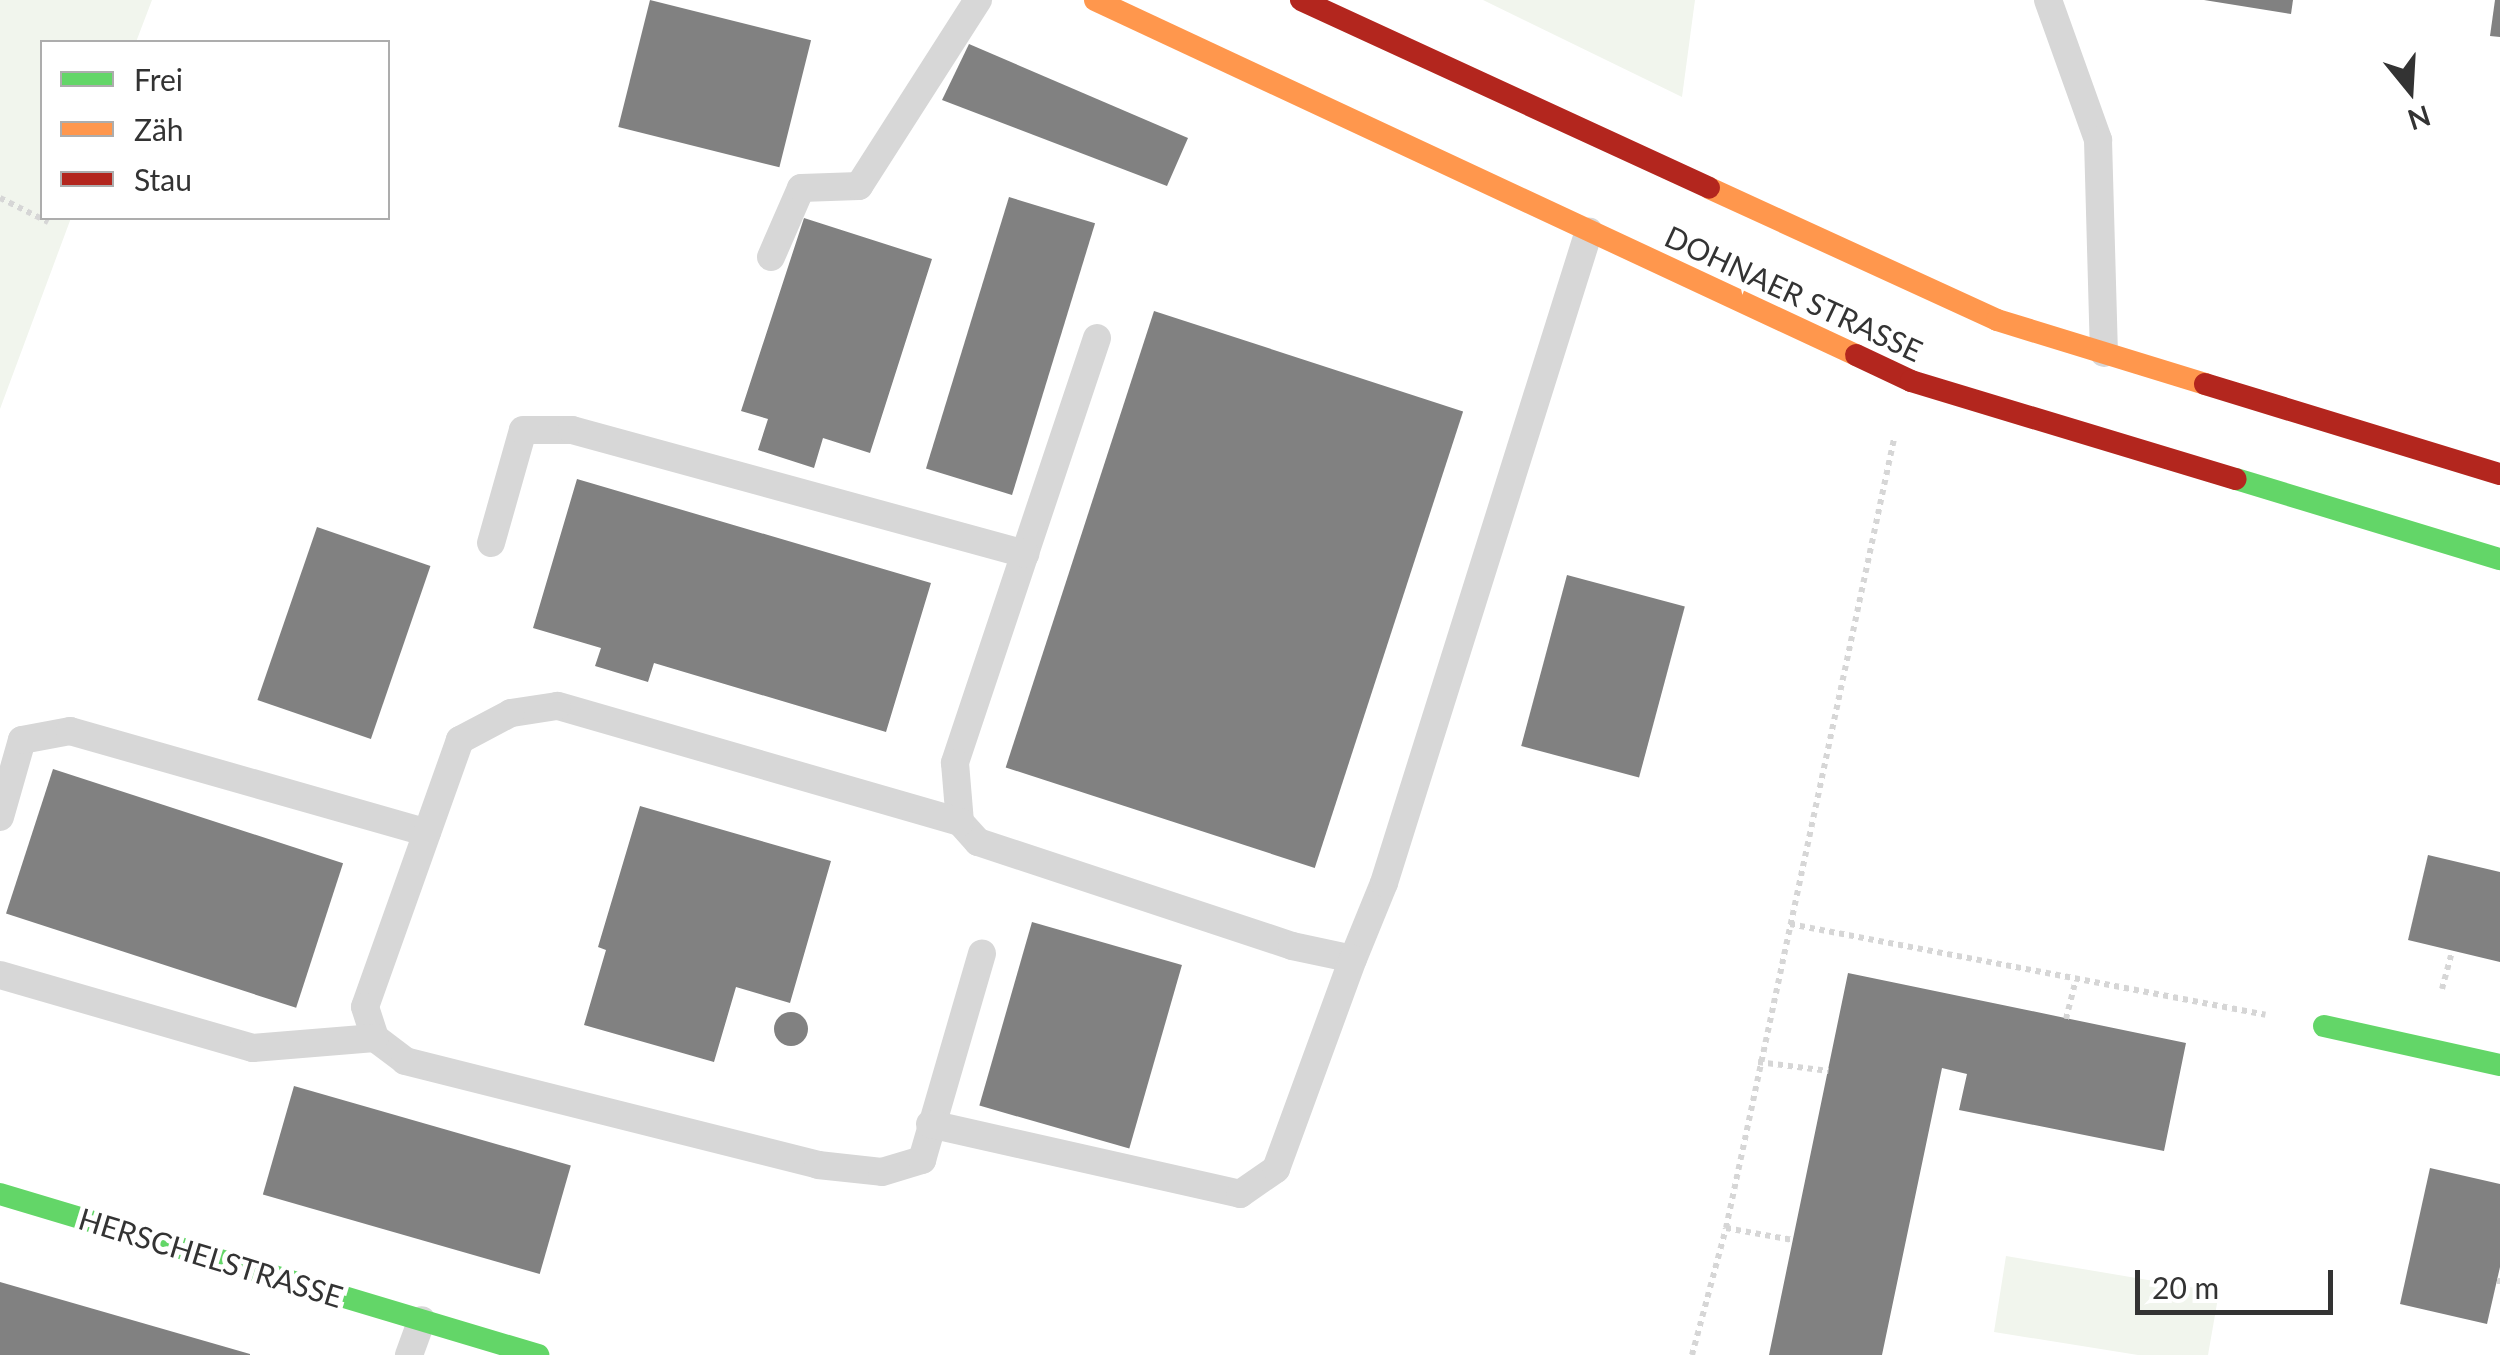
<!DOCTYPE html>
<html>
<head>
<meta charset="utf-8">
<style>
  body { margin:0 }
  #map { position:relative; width:2500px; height:1355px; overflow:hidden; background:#fff; font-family:Lato,sans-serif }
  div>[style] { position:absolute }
  .green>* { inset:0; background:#f1f5ed }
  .building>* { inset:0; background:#818181; transform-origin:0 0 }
  .round { border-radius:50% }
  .path>* { height:6px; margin-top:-3px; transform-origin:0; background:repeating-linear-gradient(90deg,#d6d6d6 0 5px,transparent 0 10px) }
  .lane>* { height:28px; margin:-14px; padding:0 14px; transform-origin:14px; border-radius:14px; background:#d7d7d7 }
  .fast>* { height:22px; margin:-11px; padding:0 11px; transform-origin:11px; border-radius:11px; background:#63d668 }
  .slow>* { height:22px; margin:-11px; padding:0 11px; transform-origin:11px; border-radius:11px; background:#ff974d }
  .jam>* { height:22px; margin:-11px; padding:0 11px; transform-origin:11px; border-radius:11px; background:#b3261e }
  span { translate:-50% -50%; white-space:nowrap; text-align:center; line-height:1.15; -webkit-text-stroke:10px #fff; paint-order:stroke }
  .street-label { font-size:30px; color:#333 }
  .legend { position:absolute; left:40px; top:40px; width:350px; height:180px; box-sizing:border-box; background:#fff; border:2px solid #adadad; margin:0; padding:12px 18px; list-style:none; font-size:30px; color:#333 }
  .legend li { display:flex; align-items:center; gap:20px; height:50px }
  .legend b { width:50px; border:2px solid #adadad }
  .north { position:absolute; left:2360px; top:40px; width:100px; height:100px; -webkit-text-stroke:8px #fff; paint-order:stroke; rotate:162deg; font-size:28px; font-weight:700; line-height:40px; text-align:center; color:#333 }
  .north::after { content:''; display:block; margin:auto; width:35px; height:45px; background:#333; clip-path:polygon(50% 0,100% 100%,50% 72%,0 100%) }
  .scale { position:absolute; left:2135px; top:1270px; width:198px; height:45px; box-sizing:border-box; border:5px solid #333; border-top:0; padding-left:12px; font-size:30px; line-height:35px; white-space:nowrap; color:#333; -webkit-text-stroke:8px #fff; paint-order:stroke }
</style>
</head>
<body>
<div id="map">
  <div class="green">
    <i style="clip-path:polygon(0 0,152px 0,136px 42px,42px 42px,42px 218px,71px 218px,0 409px)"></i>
    <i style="clip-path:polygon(1483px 0,1695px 0,1682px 97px)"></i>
    <i style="clip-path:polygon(2006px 1256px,2219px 1292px,2208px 1355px,2138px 1355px,1994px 1332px)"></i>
  </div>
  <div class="building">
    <i style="left:650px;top:0;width:166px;height:131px;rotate:14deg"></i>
    <i style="clip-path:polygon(2204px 0,2293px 0,2291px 14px)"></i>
    <i style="clip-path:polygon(2495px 0,2500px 0,2500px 37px,2490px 36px)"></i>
    <i style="clip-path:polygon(969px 44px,1188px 138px,1167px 186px,942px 100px)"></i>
    <i style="left:1009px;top:197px;width:90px;height:284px;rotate:17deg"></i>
    <i style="clip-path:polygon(804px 218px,932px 259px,870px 453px,823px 438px,814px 468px,758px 450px,768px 419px,741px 411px)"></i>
    <i style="left:1154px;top:311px;width:325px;height:480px;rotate:18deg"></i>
    <i style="clip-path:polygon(577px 479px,931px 583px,886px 732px,654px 663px,648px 682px,595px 666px,601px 648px,533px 628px)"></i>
    <i style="left:317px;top:527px;width:120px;height:183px;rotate:19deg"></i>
    <i style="left:1567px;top:575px;width:122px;height:177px;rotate:15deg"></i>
    <i style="left:53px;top:769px;width:305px;height:152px;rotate:18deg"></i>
    <i style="clip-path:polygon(640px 806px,831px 861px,790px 1003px,736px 987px,714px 1062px,584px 1025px,606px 950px,598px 947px)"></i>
    <i style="clip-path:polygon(2428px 855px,2500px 872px,2500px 962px,2408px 940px)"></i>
    <i style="left:1032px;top:922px;width:156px;height:191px;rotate:16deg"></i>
    <i style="clip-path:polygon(1848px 973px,2186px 1043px,2164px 1151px,1959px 1110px,1967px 1074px,1942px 1068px,1882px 1355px,1769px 1355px)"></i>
    <i class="round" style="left:774px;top:1012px;width:34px;height:34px"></i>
    <i style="left:294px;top:1086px;width:288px;height:113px;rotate:16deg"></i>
    <i style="clip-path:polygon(2430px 1168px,2500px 1184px,2500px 1267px,2487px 1324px,2400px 1304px)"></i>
    <i style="clip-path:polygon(0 1282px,250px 1354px,250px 1355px,0 1355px)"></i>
  </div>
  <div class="path">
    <i style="left:0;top:198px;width:54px;rotate:26.6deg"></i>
    <i style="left:1790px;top:924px;width:484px;rotate:10.8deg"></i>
    <i style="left:2442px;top:989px;width:39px;rotate:-75deg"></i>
    <i style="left:2066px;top:1019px;width:38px;rotate:-76deg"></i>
    <i style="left:1758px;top:1062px;width:71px;rotate:7.3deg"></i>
    <i style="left:1726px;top:1228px;width:68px;rotate:10.2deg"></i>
    <i style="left:2497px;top:1281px;width:3px"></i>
    <i style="left:1692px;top:1355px;width:131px;rotate:-75deg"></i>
    <i style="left:1726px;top:1228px;width:807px;rotate:-77.98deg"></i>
  </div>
  <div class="lane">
    <i style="left:2048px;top:0;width:149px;rotate:70.3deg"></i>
    <i style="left:2098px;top:140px;width:213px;rotate:88.4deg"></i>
    <i style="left:771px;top:257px;width:75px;rotate:-66.5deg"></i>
    <i style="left:801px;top:188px;width:58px;rotate:-2deg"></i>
    <i style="left:859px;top:186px;width:221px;rotate:-57.4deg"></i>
    <i style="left:1097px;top:338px;width:448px;rotate:108.5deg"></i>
    <i style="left:955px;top:763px;width:59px;rotate:85.2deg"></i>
    <i style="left:960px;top:822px;width:27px;rotate:48deg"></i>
    <i style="left:978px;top:842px;width:331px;rotate:18.3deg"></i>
    <i style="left:1292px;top:946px;width:62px;rotate:12deg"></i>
    <i style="left:1353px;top:959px;width:82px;rotate:-67.8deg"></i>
    <i style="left:1384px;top:883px;width:683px;rotate:-72.55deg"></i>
    <i style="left:491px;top:543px;width:117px;rotate:-74.2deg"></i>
    <i style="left:523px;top:430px;width:49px"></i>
    <i style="left:572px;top:430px;width:470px;rotate:15.3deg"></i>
    <i style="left:0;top:817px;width:80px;rotate:-74.1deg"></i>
    <i style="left:22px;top:740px;width:49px;rotate:-10.6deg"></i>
    <i style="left:70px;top:731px;width:371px;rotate:15.9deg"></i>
    <i style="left:960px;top:822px;width:419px;rotate:-163.9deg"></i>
    <i style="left:557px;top:706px;width:47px;rotate:171.3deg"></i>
    <i style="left:511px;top:713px;width:58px;rotate:152.1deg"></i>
    <i style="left:460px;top:740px;width:283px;rotate:109.6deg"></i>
    <i style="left:365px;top:1007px;width:33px;rotate:72deg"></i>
    <i style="left:375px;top:1038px;width:38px;rotate:37deg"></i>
    <i style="left:405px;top:1061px;width:426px;rotate:14.1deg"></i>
    <i style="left:818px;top:1165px;width:64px;rotate:6.2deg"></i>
    <i style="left:882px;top:1172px;width:42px;rotate:-16.7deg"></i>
    <i style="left:922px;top:1160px;width:215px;rotate:-73.8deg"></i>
    <i style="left:0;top:975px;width:263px;rotate:16.1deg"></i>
    <i style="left:253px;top:1048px;width:122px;rotate:-4.7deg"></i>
    <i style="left:930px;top:1124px;width:318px;rotate:12.7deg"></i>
    <i style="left:1240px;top:1194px;width:44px;rotate:-34.8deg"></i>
    <i style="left:1276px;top:1169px;width:224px;rotate:-69.9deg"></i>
    <i style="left:409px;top:1355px;width:37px;rotate:-70deg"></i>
  </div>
  <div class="fast">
    <i style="left:2236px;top:479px;width:276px;rotate:16.9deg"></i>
    <i style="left:2324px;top:1026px;width:180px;rotate:12.5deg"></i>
    <i style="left:0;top:1194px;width:562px;rotate:16.66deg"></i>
  </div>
  <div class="slow">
    <i style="left:1095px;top:0;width:840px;rotate:25.01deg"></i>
    <i style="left:1709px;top:188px;width:317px;rotate:24.6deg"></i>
    <i style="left:1997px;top:320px;width:218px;rotate:17.1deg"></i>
  </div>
  <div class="jam">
    <i style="left:1301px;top:0;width:449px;rotate:24.7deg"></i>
    <i style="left:1856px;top:355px;width:61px;rotate:25.3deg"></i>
    <i style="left:1911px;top:381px;width:339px;rotate:16.8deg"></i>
    <i style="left:2205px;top:384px;width:308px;rotate:17deg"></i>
  </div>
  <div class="street-label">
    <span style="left:1794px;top:293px;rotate:25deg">DOHNAER STRASSE</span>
    <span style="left:211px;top:1257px;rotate:17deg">HERSCHELSTRASSE</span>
  </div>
  <ul class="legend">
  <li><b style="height:12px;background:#63d668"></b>Frei</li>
  <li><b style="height:12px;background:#ff974d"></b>Zäh</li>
  <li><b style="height:12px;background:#b3261e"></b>Stau</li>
  </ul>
  <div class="north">N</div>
  <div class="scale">20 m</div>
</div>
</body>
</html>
